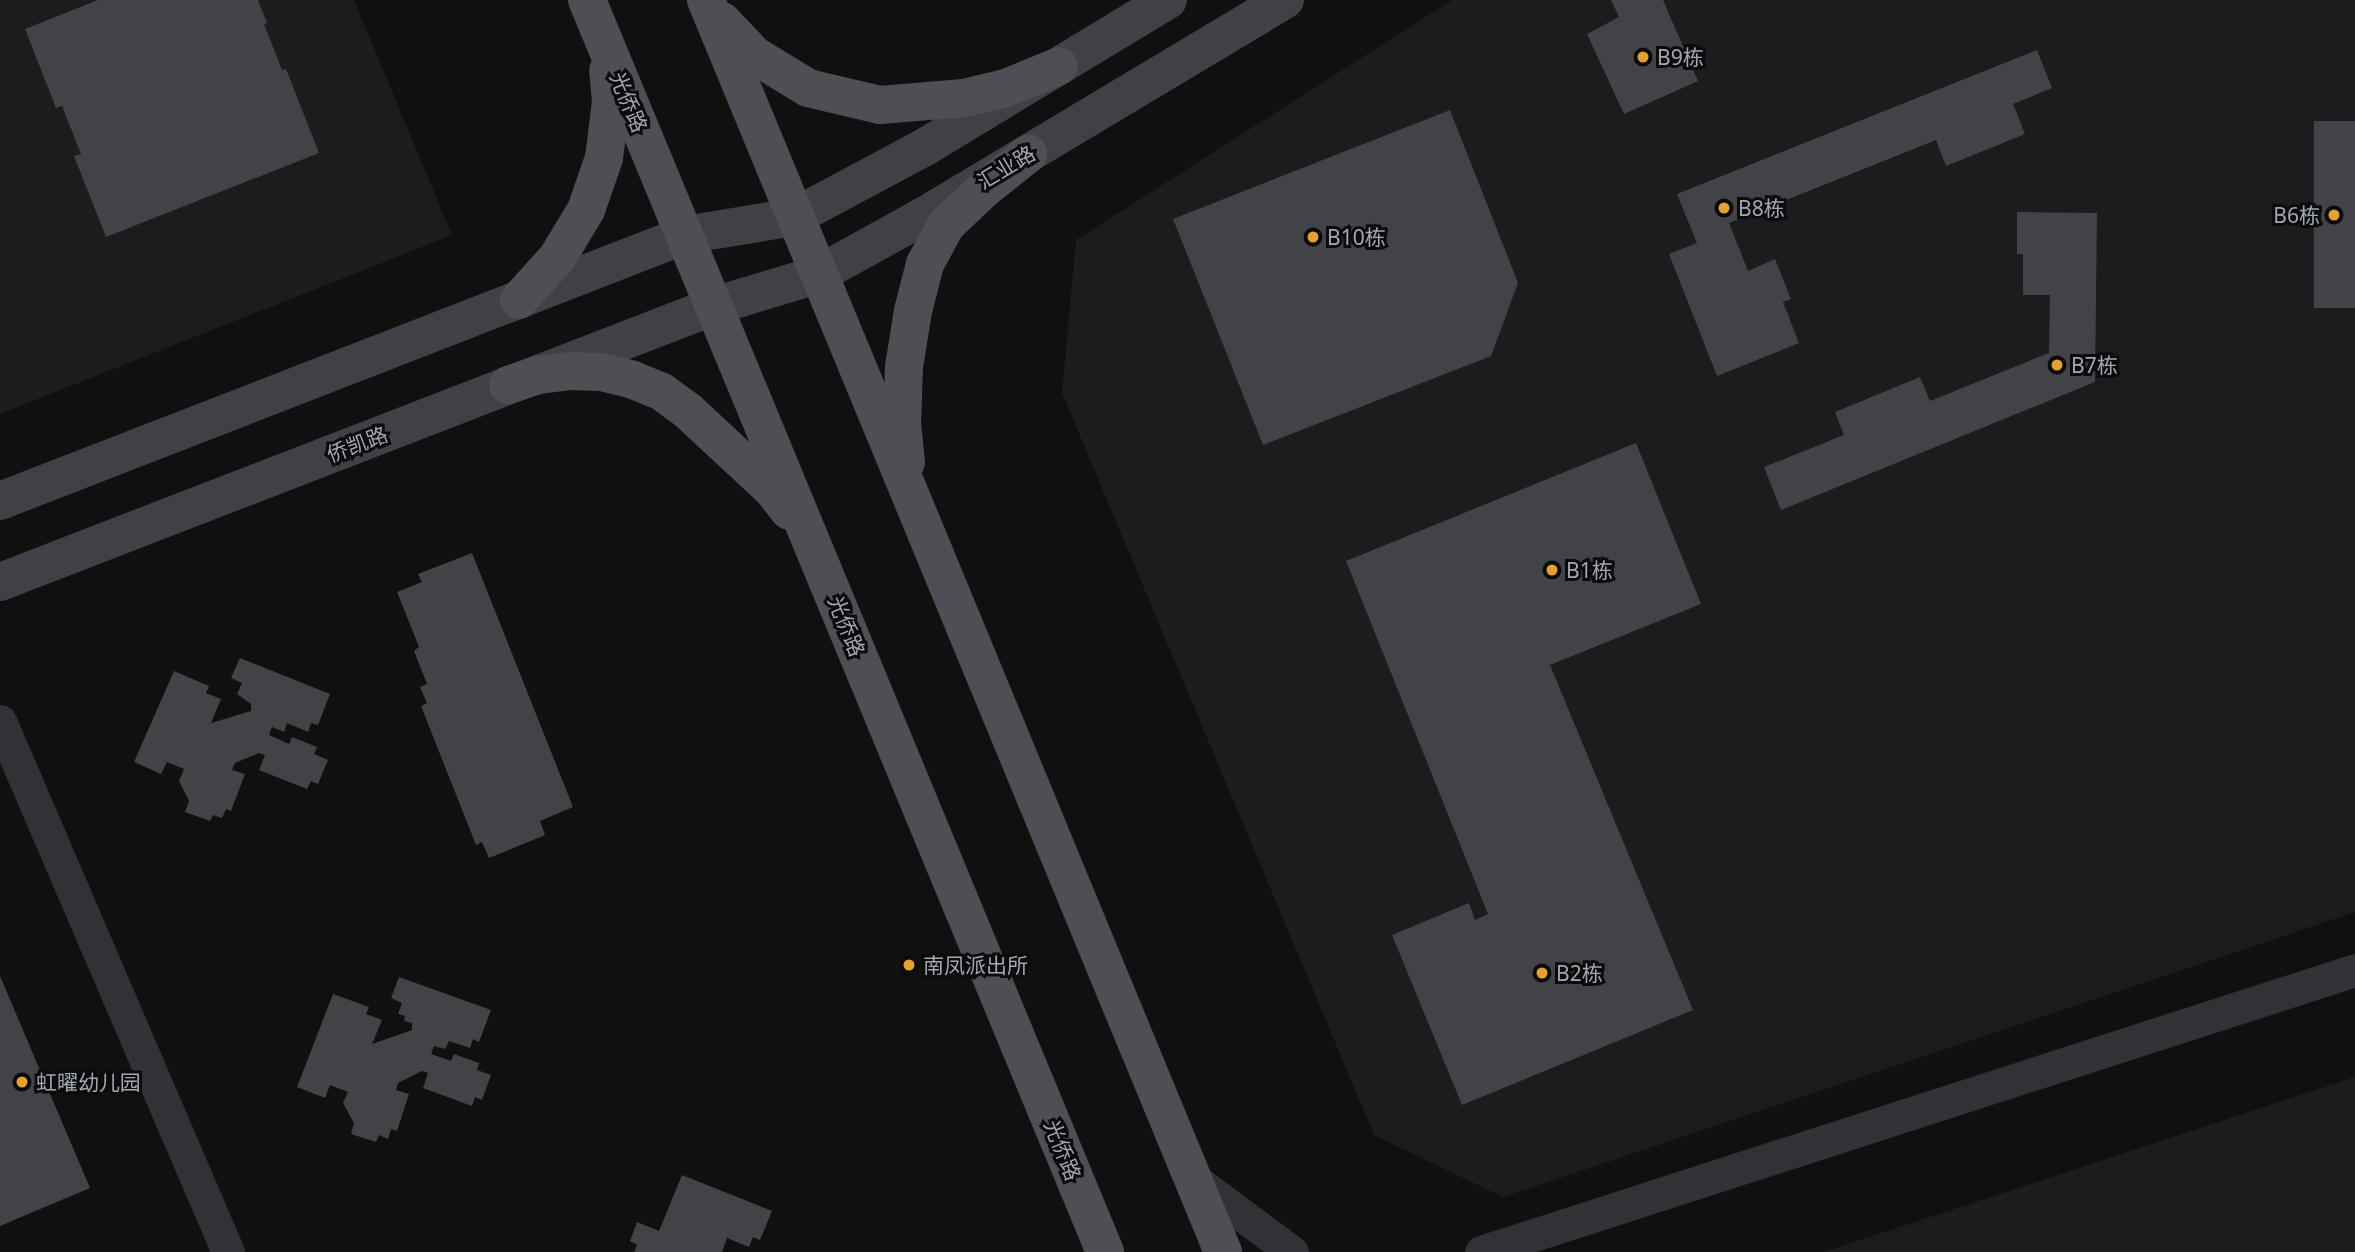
<!DOCTYPE html>
<html>
<head>
<meta charset="utf-8">
<style>
  body { margin:0 }
  #map { position:relative; width:2355px; height:1252px; overflow:hidden; background:#101011; font-family:"Noto Sans","Noto Sans SC",sans-serif }
  div>[style] { position:absolute }
  .built>* { inset:0; background:#1c1c1e }
  .building>* { inset:0; background:#414347; transform-origin:0 0 }
  .street>* { height:33px; margin:-16.5px; padding:0 16.5px; transform-origin:16.5px; border-radius:16.5px; background:#313236 }
  .secondary>* { height:38px; margin:-19px; padding:0 19px; transform-origin:19px; border-radius:19px; background:#3f4146 }
  .primary>* { height:38px; margin:-19px; padding:0 19px; transform-origin:19px; border-radius:19px; background:#4d4f54 }
  .dots>* { width:19px; height:19px; translate:-50% -50%; box-sizing:border-box; border:4px solid #0b0b0c; border-radius:50% }
  span { translate:-50% -50%; white-space:nowrap; text-align:center; line-height:1.15; -webkit-text-stroke:6px #0b0b0c; paint-order:stroke }
  .poi-label { font-size:21px; color:#a2a7b1 }
  .left { translate:0 -50%; text-align:left }
  .right { translate:-100% -50%; text-align:right }
  .street-label { font-size:21px; color:#a2a7b1 }
</style>
</head>
<body>
<div id="map">
  <div class="built">
    <i style="clip-path:polygon(0 0,354px 0,452px 235px,0 414px)"></i>
    <i style="clip-path:polygon(1452px 0,2355px 0,2355px 912px,1503px 1197px,1374px 1135px,1062px 393px,1076px 240px)"></i>
    <i style="clip-path:polygon(2355px 1077px,2355px 1252px,1824px 1252px)"></i>
  </div>
  <div class="building">
    <i style="clip-path:polygon(98px 0,258px 0,267px 23px,264px 24px,282px 70px,286px 69px,319px 153px,106px 237px,74px 156px,81px 154px,62px 106px,56px 108px,25px 29px)"></i>
    <i style="clip-path:polygon(1611px 0,1663px 0,1698px 81px,1624px 114px,1587px 34px,1619px 17px)"></i>
    <i style="clip-path:polygon(2037px 50px,2052px 88px,2013px 104px,2025px 134px,1946px 166px,1936px 140px,1729px 223px,1748px 271px,1775px 259px,1791px 299px,1783px 302px,1799px 343px,1717px 376px,1669px 254px,1697px 243px,1677px 194px)"></i>
    <i style="clip-path:polygon(1450px 110px,1518px 283px,1491px 356px,1263px 445px,1173px 219px)"></i>
    <i style="left:2355px;top:121px;width:187px;height:41px;rotate:90deg"></i>
    <i style="clip-path:polygon(2017px 212px,2097px 213px,2095px 382px,1781px 510px,1764px 467px,1844px 435px,1835px 412px,1920px 377px,1930px 401px,2049px 353px,2050px 295px,2023px 295px,2023px 254px,2017px 254px)"></i>
    <i style="clip-path:polygon(1636px 443px,1701px 604px,1550px 665px,1693px 1010px,1462px 1105px,1392px 935px,1469px 903px,1475px 920px,1488px 914px,1346px 561px)"></i>
    <i style="clip-path:polygon(472px 553px,573px 807px,540px 821px,545px 835px,489px 858px,482px 842px,476px 845px,421px 706px,427px 703px,420px 687px,427px 684px,414px 651px,419px 647px,397px 592px,422px 582px,418px 574px)"></i>
    <i style="clip-path:polygon(240px 658px,330px 694px,318px 725px,311px 723px,308px 732px,287px 723px,284px 732px,272px 727px,269px 735px,289px 744px,292px 737px,317px 747px,314px 754px,328px 760px,318px 784px,311px 781px,307px 789px,259px 770px,265px 755px,259px 753px,235px 763px,232px 770px,245px 774px,231px 811px,226px 809px,222px 818px,213px 815px,210px 821px,185px 812px,189px 801px,179px 781px,184px 769px,167px 762px,161px 774px,134px 762px,174px 671px,209px 686px,206px 693px,221px 699px,211px 723px,251px 711px,251px 704px,237px 694px,242px 683px,231px 678px)"></i>
    <i style="clip-path:polygon(0 976px,90px 1188px,0 1226px)"></i>
    <i style="clip-path:polygon(399px 977px,491px 1010px,479px 1042px,473px 1039px,470px 1048px,449px 1041px,445px 1049px,434px 1046px,431px 1054px,451px 1061px,454px 1054px,479px 1063px,477px 1070px,491px 1075px,482px 1100px,475px 1097px,472px 1106px,423px 1088px,428px 1073px,422px 1071px,398px 1083px,396px 1090px,409px 1094px,397px 1131px,391px 1129px,388px 1139px,379px 1135px,376px 1142px,351px 1134px,354px 1123px,343px 1103px,348px 1092px,330px 1085px,325px 1098px,297px 1087px,333px 994px,369px 1007px,366px 1014px,382px 1020px,372px 1044px,412px 1030px,412px 1023px,404px 1021px,405px 1016px,398px 1014px,402px 1003px,391px 998px)"></i>
    <i style="clip-path:polygon(682px 1175px,772px 1211px,760px 1240px,753px 1237px,749px 1247px,727px 1238px,722px 1252px,634px 1252px,637px 1245px,630px 1241px,637px 1222px,659px 1231px)"></i>
  </div>
  <div class="street">
    <i style="left:0;top:721px;width:578px;rotate:66.76deg"></i>
    <i style="left:1195px;top:1180px;width:121px;rotate:36.6deg"></i>
    <i style="left:1481px;top:1252px;width:918px;rotate:-17.88deg"></i>
  </div>
  <div class="secondary">
    <i style="left:0;top:501px;width:735px;rotate:-21.22deg"></i>
    <i style="left:685px;top:235px;width:110px;rotate:-9.4deg"></i>
    <i style="left:794px;top:217px;width:149px;rotate:-28.1deg"></i>
    <i style="left:925px;top:147px;width:284px;rotate:-31.2deg"></i>
    <i style="left:0;top:582px;width:765px;rotate:-21.13deg"></i>
    <i style="left:714px;top:306px;width:108px;rotate:-16.8deg"></i>
    <i style="left:817px;top:275px;width:120px;rotate:-28.9deg"></i>
    <i style="left:922px;top:217px;width:423px;rotate:-30.9deg"></i>
  </div>
  <div class="primary">
    <i style="left:587px;top:0;width:1355px;rotate:67.52deg"></i>
    <i style="left:706px;top:0;width:1355px;rotate:67.56deg"></i>
    <i style="left:722px;top:21px;width:47px;rotate:46.7deg"></i>
    <i style="left:754px;top:55px;width:63px;rotate:31.4deg"></i>
    <i style="left:808px;top:88px;width:74px;rotate:13.3deg"></i>
    <i style="left:880px;top:105px;width:84px;rotate:-4.8deg"></i>
    <i style="left:964px;top:98px;width:43px;rotate:-13.4deg"></i>
    <i style="left:1006px;top:88px;width:57px;rotate:-22.5deg"></i>
    <i style="left:519px;top:300px;width:57px;rotate:-47.9deg"></i>
    <i style="left:557px;top:258px;width:56px;rotate:-58.9deg"></i>
    <i style="left:586px;top:210px;width:55px;rotate:-70.9deg"></i>
    <i style="left:604px;top:158px;width:56px;rotate:-82.9deg"></i>
    <i style="left:611px;top:102px;width:32px;rotate:-95deg"></i>
    <i style="left:508px;top:385px;width:33px;rotate:-18deg"></i>
    <i style="left:539px;top:375px;width:31px;rotate:-7deg"></i>
    <i style="left:570px;top:371px;width:32px;rotate:2deg"></i>
    <i style="left:602px;top:372px;width:32px;rotate:14deg"></i>
    <i style="left:633px;top:380px;width:31px;rotate:22deg"></i>
    <i style="left:662px;top:392px;width:32px;rotate:36deg"></i>
    <i style="left:688px;top:411px;width:115px;rotate:42.9deg"></i>
    <i style="left:772px;top:489px;width:28px;rotate:52deg"></i>
    <i style="left:906px;top:462px;width:36px;rotate:-96deg"></i>
    <i style="left:902px;top:426px;width:59px;rotate:-88.1deg"></i>
    <i style="left:904px;top:367px;width:57px;rotate:-80.9deg"></i>
    <i style="left:913px;top:311px;width:49px;rotate:-75.7deg"></i>
    <i style="left:925px;top:264px;width:44px;rotate:-61.7deg"></i>
    <i style="left:946px;top:225px;width:51px;rotate:-43.4deg"></i>
    <i style="left:983px;top:190px;width:58px;rotate:-38.7deg"></i>
  </div>
  <div class="dots">
    <i style="left:1643px;top:57px;background:#e5a034"></i>
    <i style="left:1724px;top:208px;background:#e5a034"></i>
    <i style="left:2334px;top:215px;background:#e5a034"></i>
    <i style="left:1313px;top:237px;background:#e5a034"></i>
    <i style="left:2057px;top:365px;background:#e5a034"></i>
    <i style="left:1552px;top:570px;background:#e5a034"></i>
    <i style="left:909px;top:965px;background:#e5a034"></i>
    <i style="left:1542px;top:973px;background:#e5a034"></i>
    <i style="left:22px;top:1082px;background:#e5a034"></i>
  </div>
  <div class="poi-label">
    <span class="left" style="left:1657px;top:57px">B9栋</span>
    <span class="left" style="left:1738px;top:208px">B8栋</span>
    <span class="right" style="left:2320px;top:215px">B6栋</span>
    <span class="left" style="left:1327px;top:237px">B10栋</span>
    <span class="left" style="left:2071px;top:365px">B7栋</span>
    <span class="left" style="left:1566px;top:570px">B1栋</span>
    <span class="left" style="left:923px;top:965px">南凤派出所</span>
    <span class="left" style="left:1556px;top:973px">B2栋</span>
    <span class="left" style="left:36px;top:1082px">虹曜幼儿园</span>
  </div>
  <div class="street-label">
    <span style="left:629px;top:102px;rotate:67deg">光侨路</span>
    <span style="left:1006px;top:167px;rotate:-31deg">汇业路</span>
    <span style="left:357px;top:444px;rotate:-21deg">侨凯路</span>
    <span style="left:847px;top:626px;rotate:68deg">光侨路</span>
    <span style="left:1063px;top:1150px;rotate:68deg">光侨路</span>
  </div>
</div>
</body>
</html>
